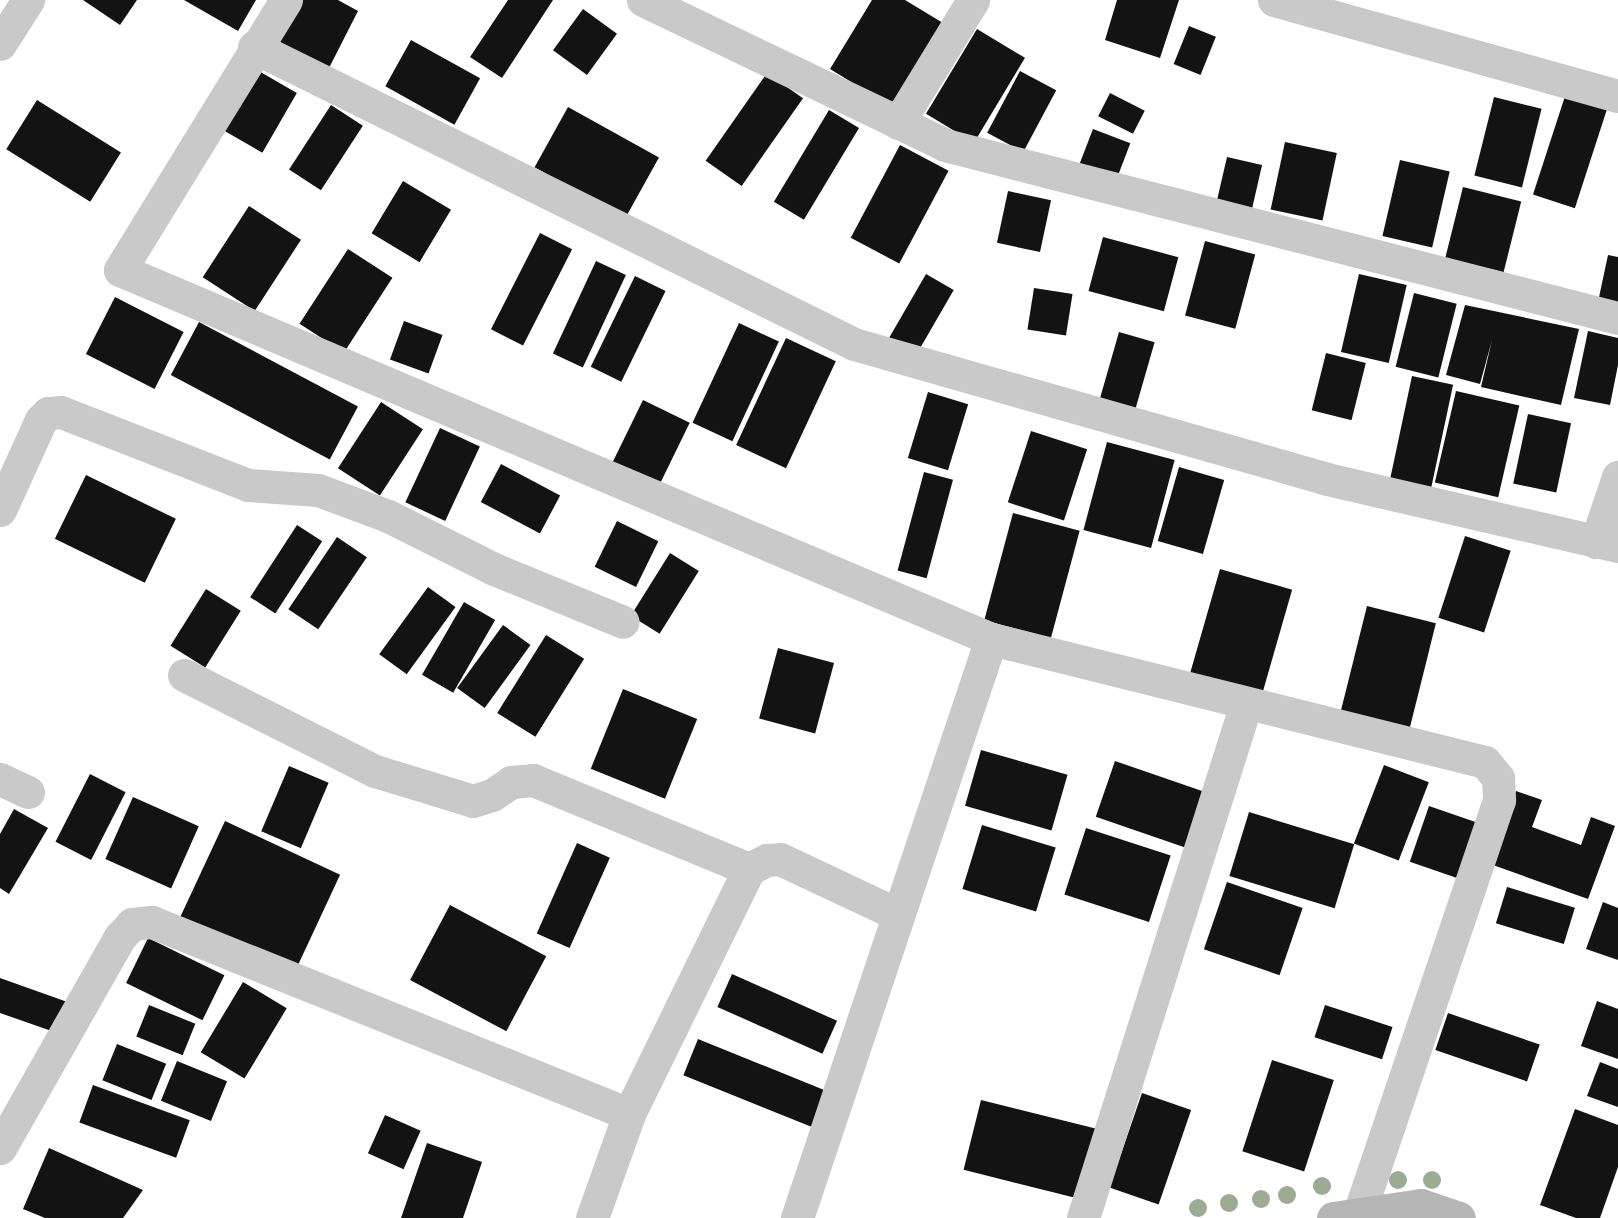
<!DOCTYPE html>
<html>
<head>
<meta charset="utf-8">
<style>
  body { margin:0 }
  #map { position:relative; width:1618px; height:1218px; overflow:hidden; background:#fff; font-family:Rubik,sans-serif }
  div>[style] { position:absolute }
  .building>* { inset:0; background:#131313; transform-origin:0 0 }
  .minor>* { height:33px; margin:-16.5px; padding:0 16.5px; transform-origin:16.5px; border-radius:16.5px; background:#c9c9c9 }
  .secondary>* { height:33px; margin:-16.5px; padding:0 16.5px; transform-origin:16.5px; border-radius:16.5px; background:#b6b6b6 }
  .trees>* { width:18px; height:18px; margin:-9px; border-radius:50%; background:#9cac92 }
  span { translate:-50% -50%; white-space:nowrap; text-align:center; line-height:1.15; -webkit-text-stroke:6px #fff; paint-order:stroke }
</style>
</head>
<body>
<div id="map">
  <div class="building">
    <i style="clip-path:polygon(83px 0,137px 0,120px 25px)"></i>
    <i style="clip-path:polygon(184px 0,256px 0,238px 31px)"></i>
    <i style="clip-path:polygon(296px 0,338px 0,358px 11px,329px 68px,275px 40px)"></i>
    <i style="clip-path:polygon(508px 0,553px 0,502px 78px,470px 57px)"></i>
    <i style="clip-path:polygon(872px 0,905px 0,943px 23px,892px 107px,830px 69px)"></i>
    <i style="clip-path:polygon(1117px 0,1179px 0,1160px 58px,1105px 40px)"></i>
    <i style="left:583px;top:9px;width:42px;height:51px;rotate:36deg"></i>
    <i style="left:1189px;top:26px;width:29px;height:41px;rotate:22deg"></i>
    <i style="left:977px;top:29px;width:56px;height:99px;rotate:31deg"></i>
    <i style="left:411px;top:40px;width:79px;height:53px;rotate:29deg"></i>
    <i style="left:257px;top:70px;width:46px;height:69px;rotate:30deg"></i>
    <i style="left:1020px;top:71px;width:41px;height:70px;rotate:28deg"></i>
    <i style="left:767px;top:73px;width:44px;height:107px;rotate:35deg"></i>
    <i style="left:1567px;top:90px;width:44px;height:110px;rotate:18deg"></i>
    <i style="left:1110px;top:93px;width:39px;height:26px;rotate:27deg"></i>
    <i style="left:1494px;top:97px;width:49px;height:81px;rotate:14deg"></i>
    <i style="left:37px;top:100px;width:99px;height:58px;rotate:32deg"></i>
    <i style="left:331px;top:105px;width:38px;height:77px;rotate:33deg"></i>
    <i style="left:568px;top:107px;width:104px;height:69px;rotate:29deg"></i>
    <i style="left:829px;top:110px;width:35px;height:107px;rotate:31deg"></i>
    <i style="left:1093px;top:129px;width:40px;height:40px;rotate:21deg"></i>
    <i style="left:1285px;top:142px;width:53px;height:69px;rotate:12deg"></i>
    <i style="left:900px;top:145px;width:55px;height:105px;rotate:28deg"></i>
    <i style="left:1227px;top:157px;width:36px;height:47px;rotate:13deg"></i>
    <i style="left:1400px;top:160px;width:51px;height:78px;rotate:13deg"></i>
    <i style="left:403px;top:181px;width:56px;height:61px;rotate:31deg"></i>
    <i style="left:1463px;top:187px;width:60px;height:73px;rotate:14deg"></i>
    <i style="left:1008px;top:191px;width:44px;height:53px;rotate:12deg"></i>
    <i style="left:249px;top:206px;width:62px;height:85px;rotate:33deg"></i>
    <i style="left:540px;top:233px;width:36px;height:108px;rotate:27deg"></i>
    <i style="left:1103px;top:237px;width:78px;height:56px;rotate:15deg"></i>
    <i style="left:1205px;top:241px;width:52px;height:77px;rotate:15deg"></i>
    <i style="left:348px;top:249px;width:53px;height:89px;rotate:33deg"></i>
    <i style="clip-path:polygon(1608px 255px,1618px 257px,1618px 307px,1598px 302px)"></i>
    <i style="left:596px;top:261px;width:33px;height:102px;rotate:25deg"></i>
    <i style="left:926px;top:274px;width:32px;height:76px;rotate:30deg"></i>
    <i style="left:1359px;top:274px;width:49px;height:80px;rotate:13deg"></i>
    <i style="left:635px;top:276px;width:34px;height:101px;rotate:26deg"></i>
    <i style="left:1034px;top:288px;width:39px;height:42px;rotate:9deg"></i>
    <i style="left:1414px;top:293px;width:44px;height:76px;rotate:14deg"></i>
    <i style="left:115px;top:297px;width:77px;height:64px;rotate:27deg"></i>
    <i style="clip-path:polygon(1465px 305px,1579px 329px,1561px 405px,1481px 387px,1492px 340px,1480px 384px,1446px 375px)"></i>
    <i style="left:404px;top:321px;width:41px;height:41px;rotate:20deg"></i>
    <i style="left:199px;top:322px;width:180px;height:60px;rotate:28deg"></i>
    <i style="left:739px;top:323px;width:44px;height:110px;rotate:25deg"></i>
    <i style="clip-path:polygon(1588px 331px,1618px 338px,1618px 365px,1610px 405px,1574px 398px)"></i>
    <i style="left:1119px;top:332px;width:37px;height:72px;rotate:16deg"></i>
    <i style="left:786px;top:338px;width:55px;height:118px;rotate:25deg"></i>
    <i style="left:1326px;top:353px;width:41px;height:59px;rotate:14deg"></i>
    <i style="left:1412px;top:376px;width:42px;height:107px;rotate:12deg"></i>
    <i style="left:1456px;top:391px;width:65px;height:94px;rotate:13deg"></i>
    <i style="left:928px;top:392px;width:42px;height:69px;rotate:17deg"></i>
    <i style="left:643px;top:400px;width:52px;height:71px;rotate:26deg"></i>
    <i style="left:381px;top:402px;width:50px;height:79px;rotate:33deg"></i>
    <i style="left:1528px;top:414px;width:44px;height:71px;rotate:12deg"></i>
    <i style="left:440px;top:428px;width:44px;height:82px;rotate:25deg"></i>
    <i style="left:1031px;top:431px;width:59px;height:75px;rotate:18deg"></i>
    <i style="left:1107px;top:442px;width:70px;height:91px;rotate:15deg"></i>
    <i style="left:501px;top:464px;width:67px;height:43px;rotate:28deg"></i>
    <i style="left:1179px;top:467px;width:47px;height:77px;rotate:16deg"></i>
    <i style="left:924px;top:472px;width:30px;height:102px;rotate:15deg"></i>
    <i style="left:86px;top:475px;width:100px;height:71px;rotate:26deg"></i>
    <i style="left:1013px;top:513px;width:69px;height:111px;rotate:15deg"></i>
    <i style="left:617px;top:521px;width:46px;height:51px;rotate:26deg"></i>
    <i style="left:297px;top:525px;width:30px;height:86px;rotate:33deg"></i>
    <i style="left:1465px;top:536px;width:48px;height:86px;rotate:18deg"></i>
    <i style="left:337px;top:537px;width:36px;height:87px;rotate:34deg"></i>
    <i style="left:670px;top:553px;width:34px;height:74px;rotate:32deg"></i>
    <i style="left:1220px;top:569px;width:75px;height:109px;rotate:16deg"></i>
    <i style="left:428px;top:587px;width:34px;height:83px;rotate:36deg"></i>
    <i style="left:206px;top:589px;width:41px;height:67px;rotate:32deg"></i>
    <i style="left:464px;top:602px;width:36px;height:84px;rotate:30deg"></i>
    <i style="left:1367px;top:606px;width:71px;height:109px;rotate:14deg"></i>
    <i style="left:503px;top:625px;width:34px;height:78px;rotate:36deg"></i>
    <i style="left:546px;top:635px;width:45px;height:92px;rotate:32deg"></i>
    <i style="left:778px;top:648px;width:58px;height:73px;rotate:15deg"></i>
    <i style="left:623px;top:689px;width:80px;height:86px;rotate:22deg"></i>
    <i style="left:981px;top:750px;width:90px;height:58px;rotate:16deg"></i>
    <i style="left:1115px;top:761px;width:96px;height:59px;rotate:19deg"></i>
    <i style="left:1384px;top:765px;width:48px;height:84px;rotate:21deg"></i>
    <i style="left:289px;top:766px;width:43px;height:71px;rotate:23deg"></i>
    <i style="left:90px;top:774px;width:40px;height:76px;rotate:27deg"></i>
    <i style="clip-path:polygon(1516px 791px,1542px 800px,1532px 827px,1581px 845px,1591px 817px,1615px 826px,1588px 899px,1490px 864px)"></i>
    <i style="left:133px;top:797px;width:72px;height:68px;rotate:24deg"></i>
    <i style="left:1429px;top:806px;width:53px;height:59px;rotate:19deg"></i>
    <i style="clip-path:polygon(14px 809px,48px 828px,9px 894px,0 888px,0 834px)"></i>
    <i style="left:1249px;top:812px;width:110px;height:67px;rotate:17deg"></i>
    <i style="left:225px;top:821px;width:127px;height:107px;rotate:25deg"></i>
    <i style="left:982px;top:825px;width:77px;height:67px;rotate:17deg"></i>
    <i style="left:1086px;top:828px;width:89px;height:70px;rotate:18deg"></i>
    <i style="left:577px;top:843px;width:36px;height:99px;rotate:24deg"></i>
    <i style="left:1227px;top:882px;width:80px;height:71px;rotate:19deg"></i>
    <i style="left:1507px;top:887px;width:71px;height:38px;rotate:17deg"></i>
    <i style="clip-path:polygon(1603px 902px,1618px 908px,1618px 960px,1586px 949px)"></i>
    <i style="left:450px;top:905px;width:109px;height:85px;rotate:28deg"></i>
    <i style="left:148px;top:938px;width:85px;height:50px;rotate:26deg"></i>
    <i style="left:732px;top:974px;width:115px;height:36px;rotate:24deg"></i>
    <i style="clip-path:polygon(0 978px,73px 1004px,63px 1035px,0 1013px)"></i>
    <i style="left:243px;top:982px;width:51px;height:82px;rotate:31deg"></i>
    <i style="clip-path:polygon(1597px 1001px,1618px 1009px,1618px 1059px,1581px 1046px)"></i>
    <i style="left:149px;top:1005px;width:50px;height:34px;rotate:22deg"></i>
    <i style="left:1325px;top:1005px;width:71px;height:34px;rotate:18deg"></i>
    <i style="left:1448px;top:1013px;width:97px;height:39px;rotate:19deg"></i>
    <i style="left:698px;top:1039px;width:138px;height:39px;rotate:22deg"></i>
    <i style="left:117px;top:1044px;width:53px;height:39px;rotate:22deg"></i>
    <i style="left:1272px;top:1060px;width:65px;height:96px;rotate:18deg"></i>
    <i style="left:177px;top:1061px;width:54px;height:43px;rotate:22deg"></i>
    <i style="clip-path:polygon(1600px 1062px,1618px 1069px,1618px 1107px,1587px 1096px)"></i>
    <i style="left:93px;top:1085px;width:103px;height:40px;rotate:20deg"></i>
    <i style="left:1142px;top:1093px;width:52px;height:100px;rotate:19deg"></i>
    <i style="left:981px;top:1100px;width:118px;height:72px;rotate:14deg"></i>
    <i style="clip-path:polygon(1575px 1109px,1618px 1125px,1618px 1167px,1600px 1218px,1576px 1218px,1540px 1205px)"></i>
    <i style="left:385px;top:1115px;width:39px;height:42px;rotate:24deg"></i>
    <i style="clip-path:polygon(427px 1143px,482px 1162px,463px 1218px,401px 1218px)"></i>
    <i style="clip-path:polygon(49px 1148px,143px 1190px,123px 1218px,45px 1218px,23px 1209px)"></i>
  </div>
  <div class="minor">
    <i style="left:286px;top:0;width:317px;rotate:121.6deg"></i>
    <i style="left:120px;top:270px;width:946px;rotate:22.96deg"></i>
    <i style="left:991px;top:639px;width:509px;rotate:13.98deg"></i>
    <i style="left:1485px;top:762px;width:21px;rotate:51deg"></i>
    <i style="left:1498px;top:778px;width:22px;rotate:87deg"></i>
    <i style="left:1499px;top:800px;width:437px;rotate:108.7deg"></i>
    <i style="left:643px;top:0;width:335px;rotate:25.6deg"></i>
    <i style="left:945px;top:145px;width:695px;rotate:14.42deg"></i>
    <i style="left:1274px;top:0;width:357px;rotate:15.6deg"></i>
    <i style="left:0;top:44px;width:52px;rotate:-57.5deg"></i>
    <i style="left:254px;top:47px;width:669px;rotate:26.34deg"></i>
    <i style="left:854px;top:344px;width:492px;rotate:15.9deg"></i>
    <i style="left:1327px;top:479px;width:299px;rotate:13deg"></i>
    <i style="left:898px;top:123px;width:144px;rotate:-58.6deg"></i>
    <i style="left:0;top:510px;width:99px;rotate:-65.5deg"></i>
    <i style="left:41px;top:420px;width:10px;rotate:-45deg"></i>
    <i style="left:48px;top:413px;width:13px;rotate:-4deg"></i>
    <i style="left:61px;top:412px;width:201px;rotate:21.3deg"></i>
    <i style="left:248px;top:485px;width:70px;rotate:4.1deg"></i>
    <i style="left:318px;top:490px;width:75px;rotate:20.4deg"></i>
    <i style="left:388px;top:516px;width:119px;rotate:26.6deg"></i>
    <i style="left:494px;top:569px;width:139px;rotate:22.3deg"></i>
    <i style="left:1596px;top:542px;width:69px;rotate:-71.3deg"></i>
    <i style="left:184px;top:675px;width:214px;rotate:26.7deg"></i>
    <i style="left:375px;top:771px;width:102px;rotate:17deg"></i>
    <i style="left:473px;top:801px;width:20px;rotate:-18deg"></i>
    <i style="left:492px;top:795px;width:23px;rotate:-34deg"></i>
    <i style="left:511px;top:782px;width:22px;rotate:-5deg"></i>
    <i style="left:533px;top:780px;width:234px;rotate:22.4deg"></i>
    <i style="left:0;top:779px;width:31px;rotate:25deg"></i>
    <i style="left:0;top:1148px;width:243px;rotate:-60.4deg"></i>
    <i style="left:120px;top:937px;width:18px;rotate:-47deg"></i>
    <i style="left:132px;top:924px;width:20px;rotate:-6deg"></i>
    <i style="left:152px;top:922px;width:514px;rotate:21.93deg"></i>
    <i style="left:592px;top:1218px;width:110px;rotate:-70.4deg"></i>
    <i style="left:629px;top:1114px;width:273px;rotate:-63.9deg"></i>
    <i style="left:749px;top:869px;width:20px;rotate:-27deg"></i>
    <i style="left:767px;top:860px;width:13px;rotate:-4deg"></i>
    <i style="left:780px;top:859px;width:129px;rotate:25.2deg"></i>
    <i style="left:797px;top:1218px;width:611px;rotate:-71.48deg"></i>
    <i style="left:1083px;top:1218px;width:539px;rotate:-72.41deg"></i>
  </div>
  <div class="secondary">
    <i style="left:1333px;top:1218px;width:89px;rotate:-8.4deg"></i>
    <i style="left:1421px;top:1205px;width:40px;rotate:18.9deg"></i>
  </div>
  <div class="trees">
    <i style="left:1398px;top:1180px"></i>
    <i style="left:1432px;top:1180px"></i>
    <i style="left:1322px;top:1186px"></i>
    <i style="left:1287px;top:1195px"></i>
    <i style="left:1261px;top:1199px"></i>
    <i style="left:1229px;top:1203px"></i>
    <i style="left:1198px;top:1208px"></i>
  </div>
</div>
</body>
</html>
